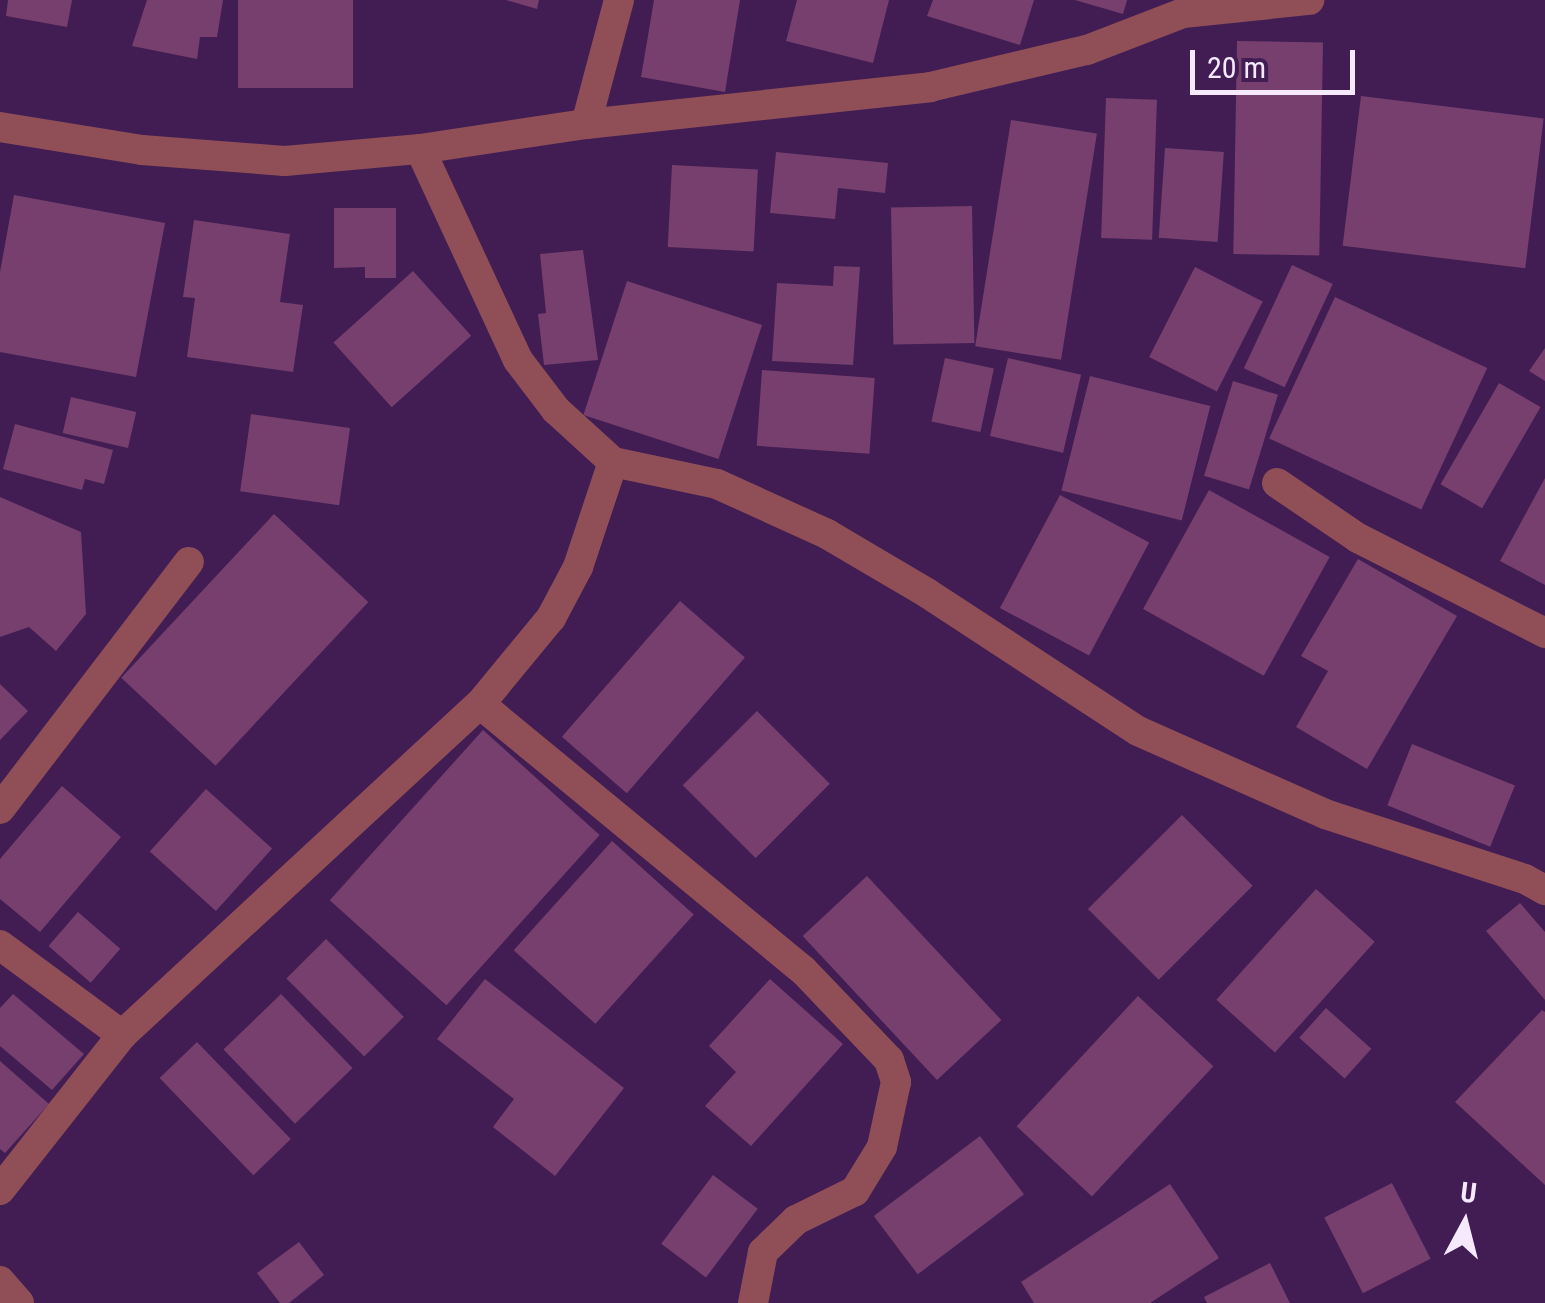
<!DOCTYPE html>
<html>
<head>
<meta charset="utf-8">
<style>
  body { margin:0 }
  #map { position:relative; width:1545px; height:1303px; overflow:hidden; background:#411d53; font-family:"Roboto Condensed",sans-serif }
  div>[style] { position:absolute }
  .building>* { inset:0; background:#763f6e; transform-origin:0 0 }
  .street>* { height:30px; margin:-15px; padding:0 15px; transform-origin:15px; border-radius:15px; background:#904f57 }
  span { translate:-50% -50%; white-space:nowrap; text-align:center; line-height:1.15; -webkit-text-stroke:9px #411d53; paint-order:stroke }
  .north { position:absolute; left:1415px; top:1173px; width:100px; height:100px; -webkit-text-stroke:8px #411d53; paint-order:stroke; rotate:7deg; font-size:28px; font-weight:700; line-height:40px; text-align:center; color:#f6e9fd }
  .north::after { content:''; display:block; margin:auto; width:35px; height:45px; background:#f6e9fd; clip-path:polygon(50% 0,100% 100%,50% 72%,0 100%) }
  .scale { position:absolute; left:1190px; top:50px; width:165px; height:45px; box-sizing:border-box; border:5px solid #f6e9fd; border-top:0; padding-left:12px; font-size:30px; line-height:35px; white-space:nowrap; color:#f6e9fd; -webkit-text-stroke:8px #411d53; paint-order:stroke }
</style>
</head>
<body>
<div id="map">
  <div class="building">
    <i style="clip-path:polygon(8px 0,72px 0,67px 27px,6px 16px)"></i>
    <i style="clip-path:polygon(147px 0,223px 0,217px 37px,200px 37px,197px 59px,132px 46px)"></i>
    <i style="left:238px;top:0;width:115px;height:88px"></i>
    <i style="clip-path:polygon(506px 0,539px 0,537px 9px)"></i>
    <i style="clip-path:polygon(654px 0,740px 0,725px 92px,641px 77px)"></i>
    <i style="clip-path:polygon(797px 0,889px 0,873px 63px,786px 41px)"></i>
    <i style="clip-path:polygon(933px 0,1034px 0,1020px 45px,927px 16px)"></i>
    <i style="clip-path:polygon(1075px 0,1127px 0,1123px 14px)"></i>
    <i style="left:1237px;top:41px;width:86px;height:213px;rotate:1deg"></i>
    <i style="left:1361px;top:96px;width:184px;height:151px;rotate:7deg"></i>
    <i style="left:1106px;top:98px;width:51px;height:140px;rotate:2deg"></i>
    <i style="left:1011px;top:120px;width:87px;height:229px;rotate:9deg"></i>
    <i style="left:1165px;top:148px;width:59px;height:90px;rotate:4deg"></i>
    <i style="clip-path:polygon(776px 152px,888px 163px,885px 193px,838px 188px,835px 219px,770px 213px)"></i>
    <i style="left:672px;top:165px;width:86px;height:82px;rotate:3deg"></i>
    <i style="clip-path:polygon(14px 195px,165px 223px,136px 377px,0 352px,0 272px)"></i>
    <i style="left:972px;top:206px;width:137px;height:81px;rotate:89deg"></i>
    <i style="clip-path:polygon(334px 208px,396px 208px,396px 278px,365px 278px,365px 267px,334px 268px)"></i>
    <i style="clip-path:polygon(194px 220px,290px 234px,280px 302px,303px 305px,293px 372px,187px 357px,195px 298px,183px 297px)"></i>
    <i style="clip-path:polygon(583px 250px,598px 360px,544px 365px,538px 314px,546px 313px,540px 254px)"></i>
    <i style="left:1292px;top:265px;width:45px;height:114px;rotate:25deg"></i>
    <i style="clip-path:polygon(834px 266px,860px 267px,853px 365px,772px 361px,777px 283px,833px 286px)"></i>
    <i style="left:1195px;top:267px;width:76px;height:101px;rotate:27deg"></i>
    <i style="left:413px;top:271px;width:87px;height:107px;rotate:48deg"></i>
    <i style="left:627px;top:281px;width:142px;height:141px;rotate:18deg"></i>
    <i style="left:1335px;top:297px;width:168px;height:156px;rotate:25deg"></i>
    <i style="clip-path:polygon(1545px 348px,1545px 381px,1529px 371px)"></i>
    <i style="left:945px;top:358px;width:50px;height:65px;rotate:12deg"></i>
    <i style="left:1008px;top:358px;width:75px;height:80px;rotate:13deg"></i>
    <i style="left:762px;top:370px;width:113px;height:76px;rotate:4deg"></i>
    <i style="left:1090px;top:376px;width:124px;height:118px;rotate:14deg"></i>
    <i style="left:1233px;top:381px;width:47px;height:99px;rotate:17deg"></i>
    <i style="left:1499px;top:383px;width:48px;height:117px;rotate:30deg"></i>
    <i style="left:71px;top:397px;width:67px;height:37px;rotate:13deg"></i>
    <i style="left:251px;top:414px;width:100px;height:78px;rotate:8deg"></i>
    <i style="clip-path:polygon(15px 424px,113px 450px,104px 484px,85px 479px,82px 490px,3px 469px)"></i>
    <i style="clip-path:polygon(1545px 478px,1545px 585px,1500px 561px)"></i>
    <i style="left:1209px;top:490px;width:138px;height:136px;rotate:29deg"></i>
    <i style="left:1060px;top:495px;width:101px;height:128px;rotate:28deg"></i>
    <i style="clip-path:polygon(0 497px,81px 532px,86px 614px,56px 651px,29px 627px,0 637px)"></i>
    <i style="left:274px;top:514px;width:129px;height:224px;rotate:43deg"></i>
    <i style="clip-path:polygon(1358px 559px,1457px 616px,1367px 769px,1296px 727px,1328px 671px,1301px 656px)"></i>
    <i style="left:680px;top:601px;width:86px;height:180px;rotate:41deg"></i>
    <i style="clip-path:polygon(0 684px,28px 711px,0 740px)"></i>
    <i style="left:757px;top:711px;width:103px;height:105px;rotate:45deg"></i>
    <i style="left:483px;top:730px;width:157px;height:229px;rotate:42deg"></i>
    <i style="left:1412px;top:744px;width:111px;height:66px;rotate:22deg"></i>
    <i style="clip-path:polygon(62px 786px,121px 837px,40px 932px,0 899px,0 859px)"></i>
    <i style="left:206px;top:789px;width:89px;height:84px;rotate:42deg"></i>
    <i style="left:1182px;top:815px;width:100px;height:133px;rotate:45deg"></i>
    <i style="left:612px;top:841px;width:110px;height:147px;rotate:42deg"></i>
    <i style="left:867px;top:876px;width:197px;height:88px;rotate:47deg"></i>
    <i style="left:1316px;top:889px;width:79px;height:149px;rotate:42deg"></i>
    <i style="clip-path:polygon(1520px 903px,1545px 932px,1545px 1000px,1486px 931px)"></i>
    <i style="left:78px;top:912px;width:56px;height:45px;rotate:41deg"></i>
    <i style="left:326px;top:939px;width:110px;height:56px;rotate:45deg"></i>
    <i style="clip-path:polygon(485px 979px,624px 1088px,555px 1176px,493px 1127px,514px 1099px,437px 1039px)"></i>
    <i style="clip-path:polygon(770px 979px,843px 1044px,751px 1146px,705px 1106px,736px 1072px,709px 1046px)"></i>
    <i style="clip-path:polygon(13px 994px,84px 1054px,52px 1090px,0 1046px,0 1008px)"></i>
    <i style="left:281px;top:994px;width:103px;height:80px;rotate:46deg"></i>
    <i style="left:1138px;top:996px;width:103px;height:178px;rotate:43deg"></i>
    <i style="left:1326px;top:1008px;width:61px;height:40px;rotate:42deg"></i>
    <i style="clip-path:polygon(1542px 1010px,1545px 1012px,1545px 1185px,1455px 1102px)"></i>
    <i style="left:197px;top:1042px;width:135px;height:52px;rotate:46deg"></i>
    <i style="clip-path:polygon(0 1061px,49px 1104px,5px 1153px,0 1149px)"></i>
    <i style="left:980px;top:1136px;width:73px;height:133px;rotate:53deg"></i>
    <i style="left:713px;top:1175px;width:56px;height:86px;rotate:37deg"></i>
    <i style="left:1392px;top:1183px;width:85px;height:76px;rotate:63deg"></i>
    <i style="clip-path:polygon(1170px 1184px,1219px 1258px,1150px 1303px,1034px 1303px,1021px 1282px)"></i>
    <i style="clip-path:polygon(299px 1242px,324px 1275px,289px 1303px,280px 1303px,257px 1273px)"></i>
    <i style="clip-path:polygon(1270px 1263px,1290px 1303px,1207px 1303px,1204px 1297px)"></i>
  </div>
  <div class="street">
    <i style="left:586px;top:124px;width:128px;rotate:-75.1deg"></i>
    <i style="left:0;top:127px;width:144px;rotate:9.2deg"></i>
    <i style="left:142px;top:150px;width:143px;rotate:4.4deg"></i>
    <i style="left:285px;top:161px;width:136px;rotate:-5.1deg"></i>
    <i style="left:420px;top:149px;width:168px;rotate:-8.6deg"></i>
    <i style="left:586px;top:124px;width:346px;rotate:-6.1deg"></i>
    <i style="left:930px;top:87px;width:161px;rotate:-13.3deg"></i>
    <i style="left:1087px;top:50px;width:103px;rotate:-21.1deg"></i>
    <i style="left:1183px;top:13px;width:127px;rotate:-5.9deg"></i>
    <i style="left:420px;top:149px;width:233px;rotate:65.1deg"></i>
    <i style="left:518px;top:360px;width:63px;rotate:52.8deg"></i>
    <i style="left:556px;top:410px;width:77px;rotate:42.4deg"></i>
    <i style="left:613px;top:462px;width:106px;rotate:11.9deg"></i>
    <i style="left:717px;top:484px;width:121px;rotate:24.4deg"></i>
    <i style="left:827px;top:534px;width:116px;rotate:30.5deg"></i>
    <i style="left:927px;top:593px;width:252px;rotate:33.2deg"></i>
    <i style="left:1138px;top:731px;width:205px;rotate:23.9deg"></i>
    <i style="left:1325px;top:814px;width:210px;rotate:18deg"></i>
    <i style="left:1525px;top:879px;width:23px;rotate:29deg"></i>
    <i style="left:1277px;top:483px;width:98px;rotate:34.2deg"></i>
    <i style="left:1358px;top:538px;width:210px;rotate:26.9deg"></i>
    <i style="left:480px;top:704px;width:418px;rotate:39.5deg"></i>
    <i style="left:803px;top:970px;width:124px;rotate:46.3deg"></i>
    <i style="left:889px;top:1060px;width:23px;rotate:72deg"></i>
    <i style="left:896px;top:1082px;width:66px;rotate:102.2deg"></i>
    <i style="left:882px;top:1147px;width:52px;rotate:121.5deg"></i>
    <i style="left:855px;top:1191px;width:66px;rotate:153.8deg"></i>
    <i style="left:796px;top:1220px;width:46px;rotate:135.9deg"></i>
    <i style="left:763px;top:1252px;width:52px;rotate:101.1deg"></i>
    <i style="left:0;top:809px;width:311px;rotate:-52.6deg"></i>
    <i style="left:0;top:945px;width:152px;rotate:36.4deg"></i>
    <i style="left:0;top:1190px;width:197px;rotate:-51.8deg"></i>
    <i style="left:122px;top:1035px;width:488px;rotate:-42.8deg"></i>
    <i style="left:480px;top:704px;width:112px;rotate:-50.5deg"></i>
    <i style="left:551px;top:618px;width:58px;rotate:-62.1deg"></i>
    <i style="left:578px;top:567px;width:111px;rotate:-71.6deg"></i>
    <i style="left:0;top:1281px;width:29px;rotate:49deg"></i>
  </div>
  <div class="north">U</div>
  <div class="scale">20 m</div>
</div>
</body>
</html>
